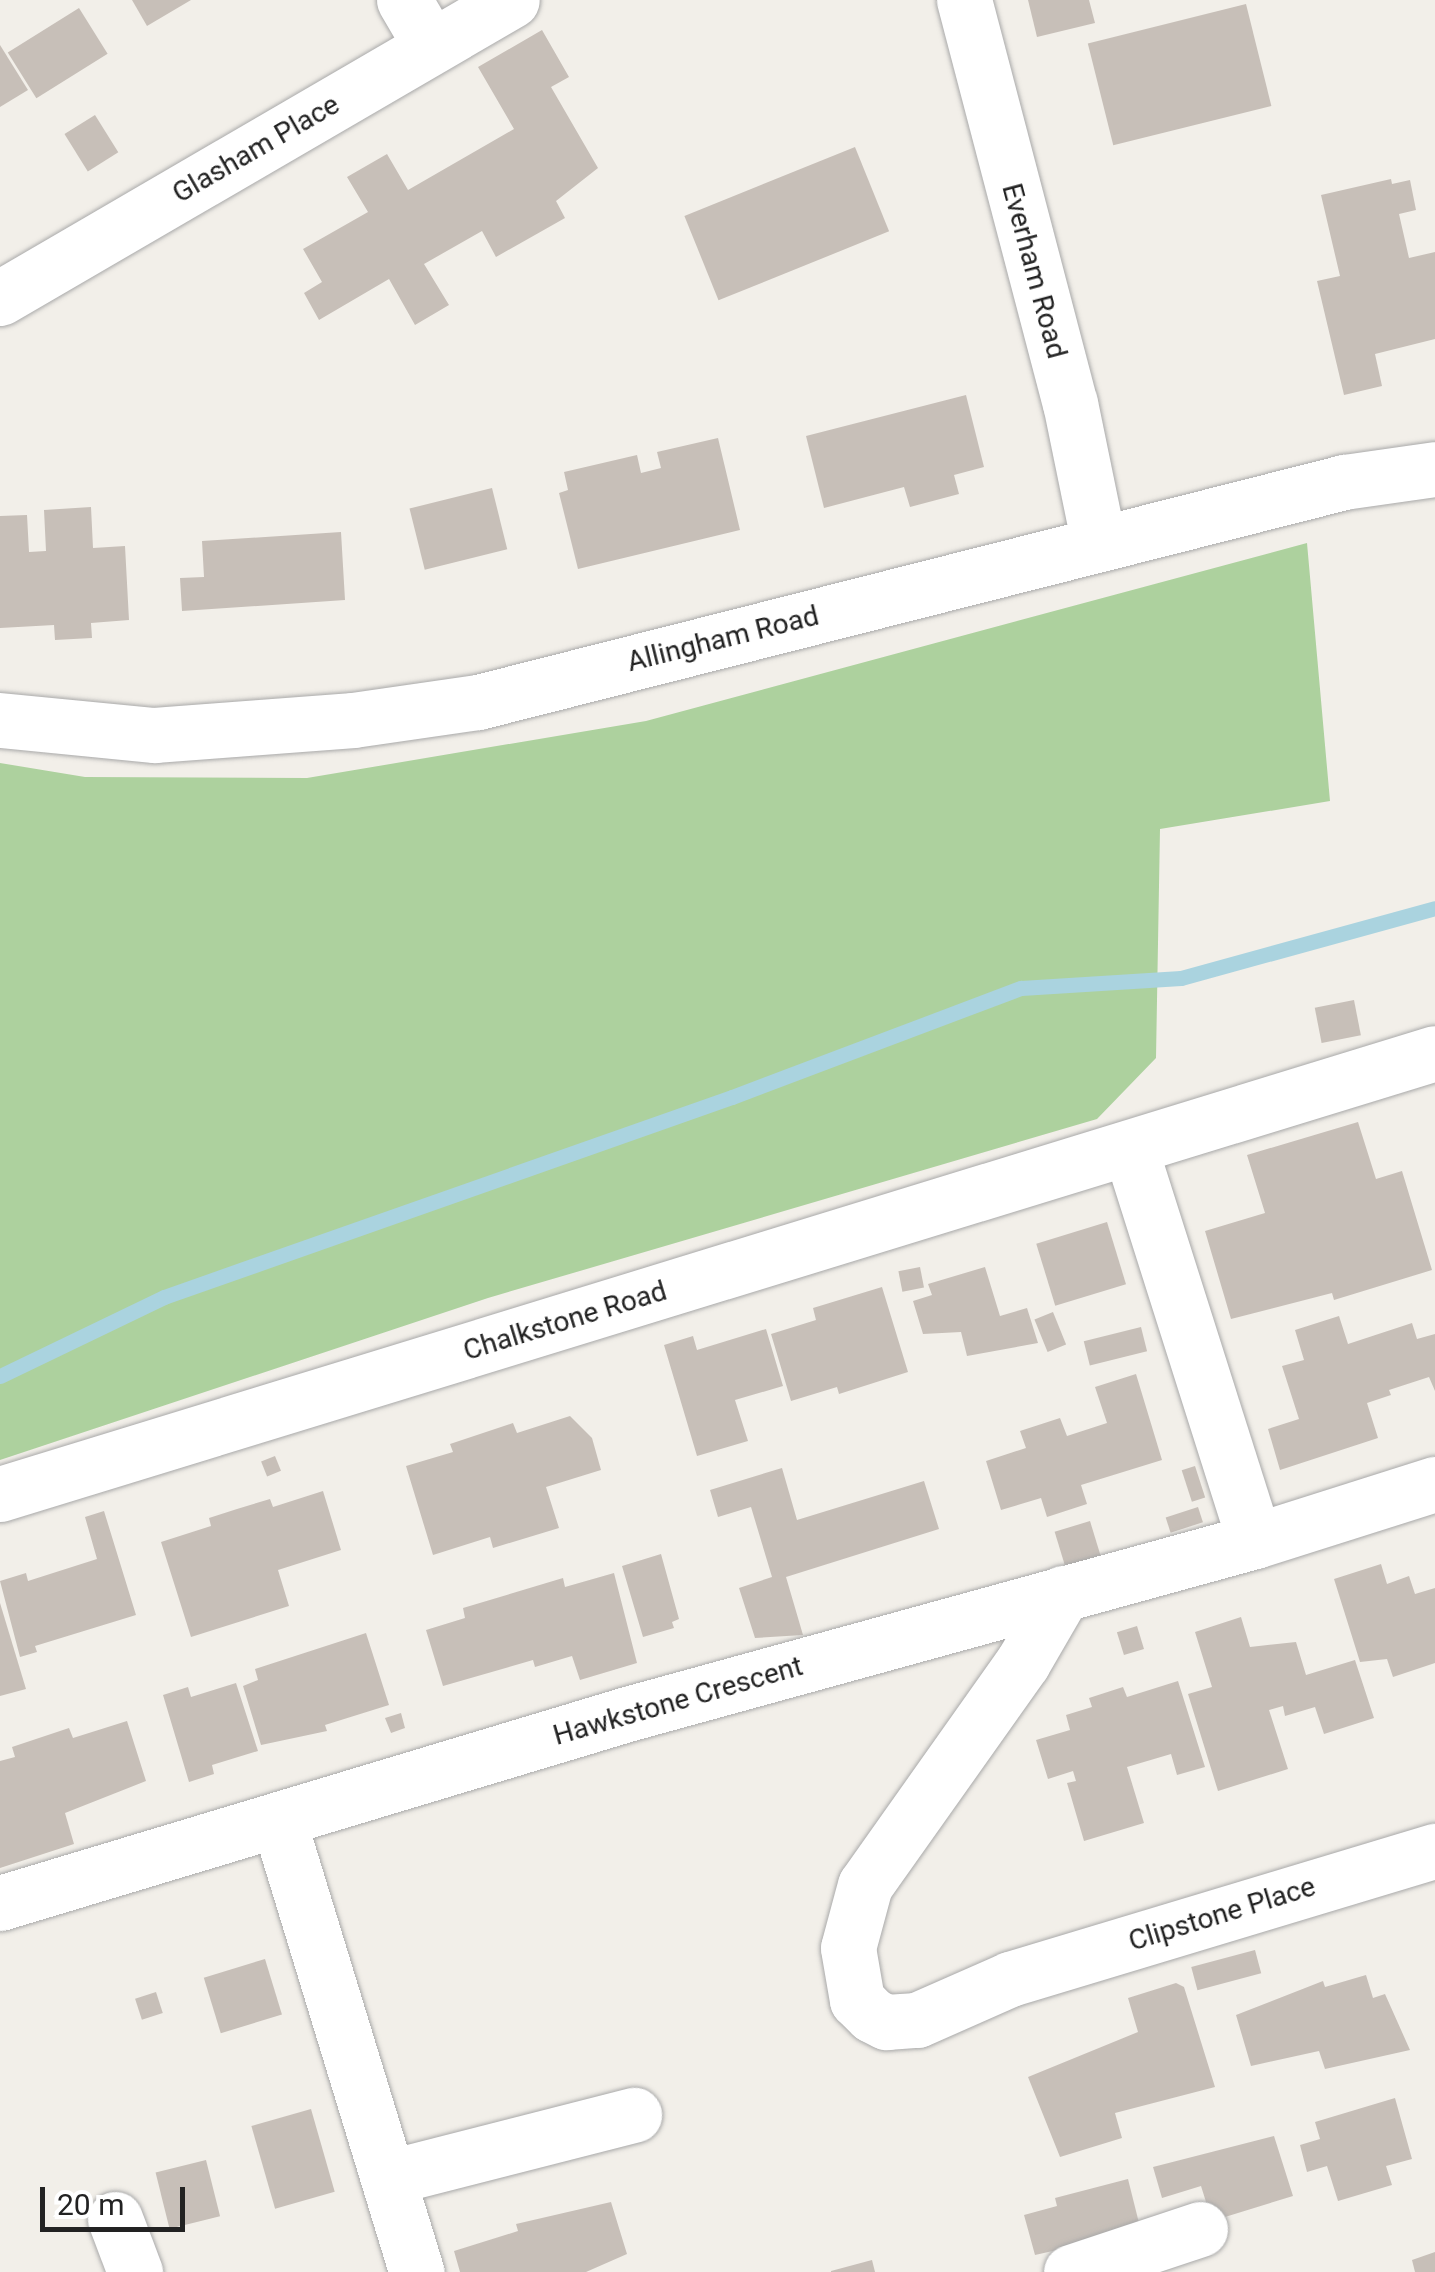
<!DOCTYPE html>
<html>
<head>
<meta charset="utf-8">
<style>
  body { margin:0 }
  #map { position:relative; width:1435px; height:2272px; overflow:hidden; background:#f2efe9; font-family:Roboto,sans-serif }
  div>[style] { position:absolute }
  .forest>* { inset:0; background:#add19e }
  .stream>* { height:15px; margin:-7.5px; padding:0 7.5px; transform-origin:7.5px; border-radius:7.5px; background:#aad3df }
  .building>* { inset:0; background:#c7bfb8; transform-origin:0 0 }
  .roads { filter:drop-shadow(0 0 2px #a9a9a9) drop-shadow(0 0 2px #a9a9a9) }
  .minor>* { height:55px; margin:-27.5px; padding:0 27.5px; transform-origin:27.5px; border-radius:27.5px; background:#fff }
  span { translate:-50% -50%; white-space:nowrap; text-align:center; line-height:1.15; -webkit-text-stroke:9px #fff; paint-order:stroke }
  .street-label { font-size:28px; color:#222 }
  .scale { position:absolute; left:40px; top:2187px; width:145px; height:45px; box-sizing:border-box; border:5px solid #222; border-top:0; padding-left:12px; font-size:30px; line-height:35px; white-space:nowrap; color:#222; -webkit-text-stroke:8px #fff; paint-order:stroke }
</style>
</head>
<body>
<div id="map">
  <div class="forest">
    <i style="clip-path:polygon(1307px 543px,1330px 801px,1160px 829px,1156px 1058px,1097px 1119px,488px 1298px,0 1460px,0 763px,85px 777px,307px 778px,646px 721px)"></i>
  </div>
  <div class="stream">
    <i style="left:0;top:1376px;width:182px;rotate:-25.7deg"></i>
    <i style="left:164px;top:1297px;width:602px;rotate:-19.4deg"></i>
    <i style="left:732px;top:1097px;width:309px;rotate:-20.7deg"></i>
    <i style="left:1021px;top:988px;width:160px;rotate:-3.6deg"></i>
    <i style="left:1181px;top:978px;width:263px;rotate:-15.4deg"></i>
  </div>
  <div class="building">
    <i style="clip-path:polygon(132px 0,191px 0,147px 26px)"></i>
    <i style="clip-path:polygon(1028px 0,1089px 0,1095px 23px,1037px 37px)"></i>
    <i style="left:1246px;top:4px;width:105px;height:163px;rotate:76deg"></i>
    <i style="left:79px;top:8px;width:54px;height:84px;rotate:58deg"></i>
    <i style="clip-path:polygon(542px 30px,569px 77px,551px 87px,598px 168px,556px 201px,565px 218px,496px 257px,482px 231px,424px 264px,449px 305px,415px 325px,389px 279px,319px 320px,304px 293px,322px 282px,303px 249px,368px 212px,347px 177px,387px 154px,408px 190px,514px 129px,478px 67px)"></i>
    <i style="clip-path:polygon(0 45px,28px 90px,0 107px)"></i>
    <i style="left:95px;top:115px;width:44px;height:36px;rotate:58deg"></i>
    <i style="left:855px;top:147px;width:91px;height:184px;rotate:68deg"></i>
    <i style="clip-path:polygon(1391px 179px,1392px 184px,1410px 180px,1416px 210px,1399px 214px,1409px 258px,1435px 252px,1435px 339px,1375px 354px,1382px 386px,1344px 395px,1317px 281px,1340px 276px,1321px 195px)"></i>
    <i style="clip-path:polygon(966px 395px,984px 467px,954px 475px,959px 494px,910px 507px,904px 487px,824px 508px,806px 436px)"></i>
    <i style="clip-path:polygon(718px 438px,740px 530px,578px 569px,559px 493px,568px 490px,564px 472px,637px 455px,641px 473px,661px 468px,657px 452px)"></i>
    <i style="left:492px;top:488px;width:63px;height:85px;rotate:76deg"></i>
    <i style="clip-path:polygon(91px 507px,93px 548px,125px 546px,129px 620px,91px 623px,92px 638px,55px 640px,54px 625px,0 628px,0 516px,27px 515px,29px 552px,46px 551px,44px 510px)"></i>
    <i style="clip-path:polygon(341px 532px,345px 600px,182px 611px,180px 578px,204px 577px,202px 541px)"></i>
    <i style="left:1354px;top:1000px;width:36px;height:40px;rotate:79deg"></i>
    <i style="clip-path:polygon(1358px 1122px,1376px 1179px,1402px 1171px,1432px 1270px,1334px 1300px,1332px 1293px,1231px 1319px,1205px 1231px,1265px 1213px,1247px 1155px)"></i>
    <i style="left:1107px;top:1222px;width:65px;height:74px;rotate:73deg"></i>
    <i style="left:920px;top:1267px;width:21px;height:22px;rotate:79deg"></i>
    <i style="clip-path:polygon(985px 1267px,1000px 1316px,1027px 1308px,1038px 1343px,967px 1356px,961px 1332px,923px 1334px,913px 1301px,932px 1295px,928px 1284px)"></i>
    <i style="clip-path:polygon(882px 1287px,908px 1372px,839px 1394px,837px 1387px,791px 1401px,771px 1334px,816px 1320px,813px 1308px)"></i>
    <i style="left:1053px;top:1312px;width:35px;height:20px;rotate:68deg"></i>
    <i style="clip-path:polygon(1339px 1316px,1348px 1344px,1412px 1323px,1417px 1339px,1435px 1334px,1435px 1391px,1429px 1377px,1389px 1390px,1391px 1395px,1367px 1403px,1378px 1438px,1280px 1470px,1268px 1429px,1299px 1419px,1282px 1366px,1304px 1360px,1295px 1330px)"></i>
    <i style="left:1141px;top:1327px;width:25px;height:59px;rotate:76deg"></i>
    <i style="clip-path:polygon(766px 1329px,783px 1386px,735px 1400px,748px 1441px,697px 1456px,664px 1345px,693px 1336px,697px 1350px)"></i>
    <i style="clip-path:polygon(1136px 1374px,1162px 1460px,1081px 1485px,1087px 1504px,1047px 1517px,1041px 1498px,1001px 1510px,986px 1461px,1026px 1448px,1020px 1431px,1060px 1418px,1067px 1436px,1107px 1423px,1095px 1387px)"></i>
    <i style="clip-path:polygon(570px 1416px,592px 1438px,601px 1470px,546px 1487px,559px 1528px,493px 1548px,490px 1537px,433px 1555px,406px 1466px,453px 1452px,450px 1444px,513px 1423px,517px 1433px)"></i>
    <i style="left:275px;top:1456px;width:16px;height:15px;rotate:68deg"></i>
    <i style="left:1195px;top:1466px;width:33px;height:14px;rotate:72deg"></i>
    <i style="clip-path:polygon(782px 1468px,797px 1520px,924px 1481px,939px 1529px,786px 1577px,803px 1635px,755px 1638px,739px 1588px,772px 1577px,751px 1507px,718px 1517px,710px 1490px)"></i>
    <i style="clip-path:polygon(323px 1491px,341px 1550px,278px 1570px,289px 1606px,191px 1637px,161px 1542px,211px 1526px,209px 1518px,237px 1509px,270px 1499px,273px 1507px)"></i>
    <i style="left:1198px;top:1507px;width:16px;height:34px;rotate:72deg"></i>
    <i style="clip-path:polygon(104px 1511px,136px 1615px,35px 1646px,37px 1652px,20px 1657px,0 1581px,26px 1573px,28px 1581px,97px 1559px,85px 1517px)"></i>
    <i style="left:1090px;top:1521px;width:47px;height:37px;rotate:73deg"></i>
    <i style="clip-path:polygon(661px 1554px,679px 1619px,672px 1622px,674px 1628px,643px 1637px,622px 1566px)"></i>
    <i style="clip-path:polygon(1381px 1564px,1387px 1584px,1409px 1576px,1415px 1594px,1435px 1588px,1435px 1663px,1393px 1677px,1387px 1659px,1360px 1662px,1334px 1579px)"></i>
    <i style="clip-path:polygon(614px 1573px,637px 1663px,580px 1680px,572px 1656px,535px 1667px,533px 1660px,443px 1686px,426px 1630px,465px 1618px,463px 1608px,563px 1578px,565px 1587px)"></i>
    <i style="clip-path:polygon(0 1603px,26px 1689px,0 1696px)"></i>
    <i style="clip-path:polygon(1241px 1617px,1250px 1647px,1296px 1642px,1306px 1675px,1355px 1660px,1374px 1718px,1324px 1734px,1315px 1707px,1285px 1716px,1283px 1706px,1269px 1710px,1288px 1769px,1218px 1791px,1188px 1694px,1212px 1687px,1195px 1632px)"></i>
    <i style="left:1137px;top:1626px;width:24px;height:21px;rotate:73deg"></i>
    <i style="clip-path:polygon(366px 1633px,389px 1705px,325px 1725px,327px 1731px,261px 1745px,243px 1686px,258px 1680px,255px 1669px)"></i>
    <i style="clip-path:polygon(1178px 1681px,1205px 1767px,1177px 1775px,1171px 1754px,1127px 1767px,1144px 1823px,1084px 1841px,1067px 1783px,1076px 1781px,1073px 1771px,1048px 1779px,1036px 1740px,1070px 1730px,1066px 1715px,1092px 1707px,1089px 1698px,1123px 1687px,1127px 1697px)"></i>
    <i style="clip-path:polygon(236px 1683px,258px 1751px,212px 1765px,214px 1774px,189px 1782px,163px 1695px,188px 1687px,191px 1697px)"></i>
    <i style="clip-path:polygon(401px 1713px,405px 1728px,391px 1733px,385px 1718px)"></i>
    <i style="clip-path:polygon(127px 1721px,146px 1781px,65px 1813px,74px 1844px,0 1868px,0 1761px,15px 1757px,12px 1747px,69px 1728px,73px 1738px)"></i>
    <i style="left:1255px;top:1950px;width:24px;height:66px;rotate:75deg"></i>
    <i style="left:265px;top:1959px;width:58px;height:64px;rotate:73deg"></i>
    <i style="clip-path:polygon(1366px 1975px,1373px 1998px,1385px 1994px,1410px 2050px,1325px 2069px,1319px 2051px,1251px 2066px,1236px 2015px,1323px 1981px,1325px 1987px)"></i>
    <i style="clip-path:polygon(1176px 1983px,1184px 1987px,1215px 2087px,1115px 2113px,1122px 2138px,1060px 2157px,1028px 2077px,1138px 2032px,1128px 1998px)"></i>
    <i style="left:156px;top:1992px;width:22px;height:22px;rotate:72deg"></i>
    <i style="clip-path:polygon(1395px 2098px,1412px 2159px,1386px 2166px,1392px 2185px,1338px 2201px,1327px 2166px,1307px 2172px,1300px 2145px,1320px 2139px,1315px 2122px)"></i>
    <i style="left:311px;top:2109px;width:86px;height:62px;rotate:74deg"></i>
    <i style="clip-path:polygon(1274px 2136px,1293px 2196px,1212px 2221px,1201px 2186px,1162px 2198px,1153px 2167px)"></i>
    <i style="left:206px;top:2160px;width:58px;height:52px;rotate:76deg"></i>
    <i style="clip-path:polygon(1128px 2179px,1141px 2231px,1035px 2255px,1024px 2215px,1057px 2206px,1055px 2198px)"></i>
    <i style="clip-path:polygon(611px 2202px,627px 2254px,586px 2272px,460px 2272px,454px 2251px,518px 2231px,516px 2224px)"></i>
    <i style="clip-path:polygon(1435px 2252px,1435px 2272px,1415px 2272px,1412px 2260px)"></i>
    <i style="clip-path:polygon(872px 2260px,875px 2272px,831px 2272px,831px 2271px)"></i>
  </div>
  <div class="roads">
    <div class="minor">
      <i style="left:404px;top:0;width:53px;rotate:59.6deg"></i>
      <i style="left:964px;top:0;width:417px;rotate:75.3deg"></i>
      <i style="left:1070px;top:403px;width:144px;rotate:78.4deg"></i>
      <i style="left:0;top:298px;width:592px;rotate:-30.2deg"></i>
      <i style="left:0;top:720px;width:155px;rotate:5.6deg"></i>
      <i style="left:154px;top:735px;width:200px;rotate:-4.3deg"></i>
      <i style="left:353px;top:720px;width:126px;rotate:-8.2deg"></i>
      <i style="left:478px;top:702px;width:894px;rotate:-14.25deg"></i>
      <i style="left:1344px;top:482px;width:92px;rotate:-8.1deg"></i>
      <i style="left:1130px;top:1148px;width:412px;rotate:72.4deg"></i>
      <i style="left:0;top:1494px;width:1501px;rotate:-17.08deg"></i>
      <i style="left:1063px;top:1593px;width:80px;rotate:120.1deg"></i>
      <i style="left:1023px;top:1662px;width:273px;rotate:125.3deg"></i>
      <i style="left:865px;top:1885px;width:65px;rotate:105.1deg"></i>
      <i style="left:848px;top:1948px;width:53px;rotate:80.2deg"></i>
      <i style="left:857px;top:2000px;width:21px;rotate:45deg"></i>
      <i style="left:872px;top:2015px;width:16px;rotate:27deg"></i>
      <i style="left:886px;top:2022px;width:31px;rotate:-4deg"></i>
      <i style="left:917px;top:2020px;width:102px;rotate:-23.8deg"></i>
      <i style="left:1010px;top:1979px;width:444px;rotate:-16.8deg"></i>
      <i style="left:279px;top:1822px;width:471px;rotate:73deg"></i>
      <i style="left:0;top:1903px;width:655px;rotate:-16.77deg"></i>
      <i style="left:627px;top:1714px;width:651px;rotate:-15.4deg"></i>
      <i style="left:1255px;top:1541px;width:189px;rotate:-17.6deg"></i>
      <i style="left:390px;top:2177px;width:252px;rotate:-14.3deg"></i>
      <i style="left:115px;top:2219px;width:57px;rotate:69.3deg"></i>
      <i style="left:1071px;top:2272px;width:136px;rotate:-18.4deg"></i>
    </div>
  </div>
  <div class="street-label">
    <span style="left:256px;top:149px;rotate:-30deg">Glasham Place</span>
    <span style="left:1034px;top:271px;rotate:75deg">Everham Road</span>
    <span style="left:723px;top:639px;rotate:-14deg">Allingham Road</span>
    <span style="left:565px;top:1321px;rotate:-17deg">Chalkstone Road</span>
    <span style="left:678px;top:1701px;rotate:-16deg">Hawkstone Crescent</span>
    <span style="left:1222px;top:1914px;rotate:-17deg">Clipstone Place</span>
  </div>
  <div class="scale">20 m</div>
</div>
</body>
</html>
